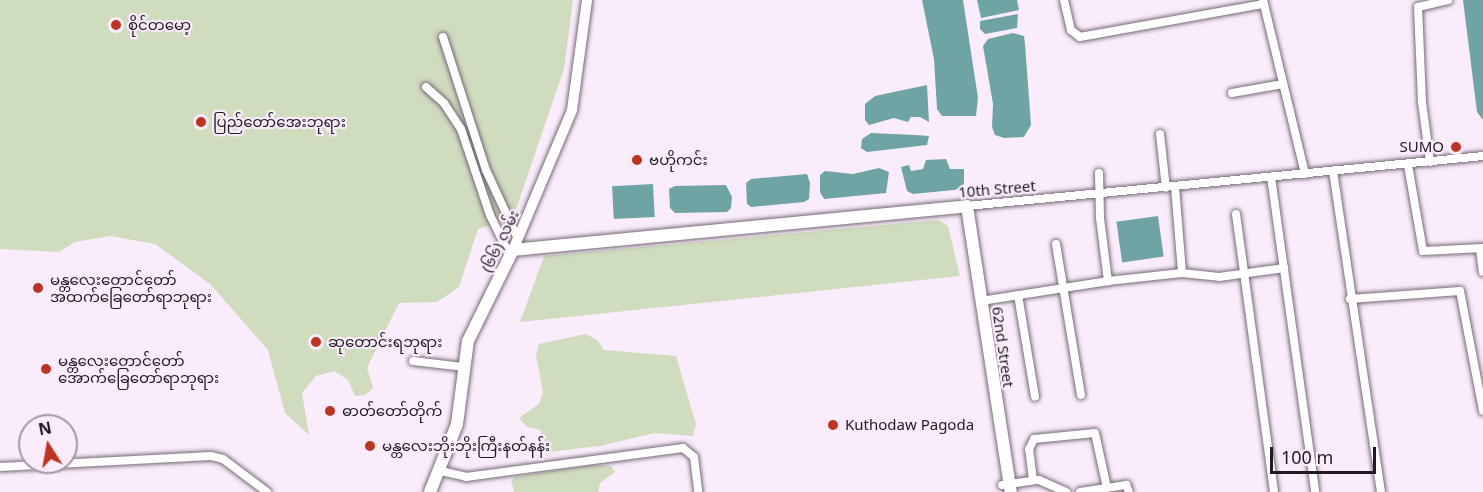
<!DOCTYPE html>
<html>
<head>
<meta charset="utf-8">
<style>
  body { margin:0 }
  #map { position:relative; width:1483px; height:492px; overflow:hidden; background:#fbecfc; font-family:"Noto Sans","Noto Sans Myanmar",sans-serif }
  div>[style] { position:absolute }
  .green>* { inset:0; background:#cfdcbe }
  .water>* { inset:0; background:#6fa4a4; transform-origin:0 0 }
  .roads { filter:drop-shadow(0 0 2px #756977) drop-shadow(0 0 2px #756977) }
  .minor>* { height:8px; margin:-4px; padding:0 4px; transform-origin:4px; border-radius:4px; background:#fff }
  .tertiary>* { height:10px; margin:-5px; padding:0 5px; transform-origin:5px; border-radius:5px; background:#fff }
  .secondary>* { height:12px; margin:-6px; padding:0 6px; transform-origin:6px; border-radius:6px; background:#fff }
  .dots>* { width:16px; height:16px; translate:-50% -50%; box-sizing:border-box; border:3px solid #fbecfc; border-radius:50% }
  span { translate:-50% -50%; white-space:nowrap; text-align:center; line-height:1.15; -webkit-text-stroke:4.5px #fbecfc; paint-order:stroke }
  .poi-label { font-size:15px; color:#1f1b20 }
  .left { translate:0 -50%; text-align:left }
  .right { translate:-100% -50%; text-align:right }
  .street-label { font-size:15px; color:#1f1b20 }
  .north { position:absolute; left:18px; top:414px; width:60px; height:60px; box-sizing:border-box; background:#fbecfc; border:2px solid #a398a4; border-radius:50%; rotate:349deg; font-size:16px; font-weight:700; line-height:24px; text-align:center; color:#1f1b20 }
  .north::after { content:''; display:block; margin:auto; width:21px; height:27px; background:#bf3323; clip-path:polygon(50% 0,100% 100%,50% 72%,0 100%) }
  .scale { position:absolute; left:1270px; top:447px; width:106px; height:27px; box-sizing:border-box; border:3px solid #1f1b20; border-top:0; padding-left:8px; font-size:18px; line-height:21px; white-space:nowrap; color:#1f1b20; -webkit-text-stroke:4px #fbecfc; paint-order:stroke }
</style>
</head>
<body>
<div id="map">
  <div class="green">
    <i style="clip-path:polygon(0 0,573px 0,564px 69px,513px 218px,478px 229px,459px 287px,437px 302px,399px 303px,367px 368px,373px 388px,365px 395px,355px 396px,348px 380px,334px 371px,316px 376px,302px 393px,309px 435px,285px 413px,268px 350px,210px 284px,155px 244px,110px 236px,75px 242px,59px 252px,0 249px)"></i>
    <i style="clip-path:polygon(938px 220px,948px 226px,960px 276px,520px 322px,544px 256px)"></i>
    <i style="clip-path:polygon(586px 334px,597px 340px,604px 350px,676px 356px,696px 424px,693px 436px,654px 433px,600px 446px,549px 452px,540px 430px,527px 427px,519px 418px,539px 404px,543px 392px,536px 355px,539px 344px)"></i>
    <i style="clip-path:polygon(593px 465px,611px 466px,615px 472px,600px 483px,598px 492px,515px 492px,511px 482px,514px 477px)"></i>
  </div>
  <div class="water">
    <i style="clip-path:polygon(922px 0,963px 0,978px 98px,976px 116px,942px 116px,937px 109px,934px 59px)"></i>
    <i style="clip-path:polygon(977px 0,1017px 0,1019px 10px,981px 18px)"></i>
    <i style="clip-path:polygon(1463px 0,1483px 0,1483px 120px,1477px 112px)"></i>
    <i style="clip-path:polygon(1018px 14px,1017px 28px,985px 34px,980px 29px,980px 21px)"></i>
    <i style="clip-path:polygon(1013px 33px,1024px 36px,1025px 44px,1031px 125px,1024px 137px,1004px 138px,995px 135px,992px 127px,993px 104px,983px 46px,988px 39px)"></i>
    <i style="clip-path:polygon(927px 85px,929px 122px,920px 117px,911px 117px,908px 122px,894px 118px,869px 125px,865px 120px,865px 104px,875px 96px)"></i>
    <i style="clip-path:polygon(871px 133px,915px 135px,929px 136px,927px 145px,867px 152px,861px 148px,862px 139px)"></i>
    <i style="clip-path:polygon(946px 159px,950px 169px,964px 169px,964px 189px,913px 194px,907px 191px,901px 167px,909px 165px,911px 171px,923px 169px,926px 160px)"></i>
    <i style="clip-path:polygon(879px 168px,889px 172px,886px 193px,824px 199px,820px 192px,820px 175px,825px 171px,853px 174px)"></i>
    <i style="clip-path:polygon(807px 174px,810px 183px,809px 199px,804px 202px,751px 207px,747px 204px,746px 183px,751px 179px)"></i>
    <i style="left:653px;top:184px;width:33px;height:41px;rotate:87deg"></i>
    <i style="clip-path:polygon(726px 185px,732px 197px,731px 208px,727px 212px,675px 213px,670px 208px,669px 189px,675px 186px)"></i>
    <i style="left:1158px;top:216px;width:41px;height:42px;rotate:82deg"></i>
  </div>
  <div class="roads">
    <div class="minor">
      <i style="left:1064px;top:0;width:31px;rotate:77deg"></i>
      <i style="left:1071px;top:30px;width:11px;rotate:38deg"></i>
      <i style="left:1080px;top:37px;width:187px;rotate:-10.2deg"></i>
      <i style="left:1263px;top:0;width:179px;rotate:76.4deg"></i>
      <i style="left:443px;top:37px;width:140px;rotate:72.1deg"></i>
      <i style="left:486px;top:170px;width:76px;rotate:65.1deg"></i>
      <i style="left:426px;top:87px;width:24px;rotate:42deg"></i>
      <i style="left:444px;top:103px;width:31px;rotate:57deg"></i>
      <i style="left:461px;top:129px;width:91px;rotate:71.4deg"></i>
      <i style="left:490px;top:215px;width:46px;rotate:64deg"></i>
      <i style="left:1232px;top:93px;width:52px;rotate:-10deg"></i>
      <i style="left:1160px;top:134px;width:54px;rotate:83.7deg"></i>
      <i style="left:1430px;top:162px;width:61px;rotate:-97.6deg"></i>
      <i style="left:1422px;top:102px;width:95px;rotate:-92.4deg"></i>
      <i style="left:1418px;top:7px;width:31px;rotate:-13deg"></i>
      <i style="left:1408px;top:165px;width:87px;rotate:80.1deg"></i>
      <i style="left:1423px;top:251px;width:60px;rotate:-2.9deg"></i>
      <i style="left:1333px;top:171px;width:325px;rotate:81.5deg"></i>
      <i style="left:1099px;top:173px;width:45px;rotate:88.7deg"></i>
      <i style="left:1100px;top:218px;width:64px;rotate:82.8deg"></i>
      <i style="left:1271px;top:177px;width:318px;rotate:82deg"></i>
      <i style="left:1175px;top:187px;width:86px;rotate:85.3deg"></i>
      <i style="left:967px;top:206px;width:518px;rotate:-5.53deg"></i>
      <i style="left:1236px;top:214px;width:281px;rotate:82.2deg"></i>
      <i style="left:1056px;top:244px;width:153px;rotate:80.6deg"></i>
      <i style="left:1480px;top:249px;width:23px;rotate:83deg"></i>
      <i style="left:1018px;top:295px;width:103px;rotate:80.5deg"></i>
      <i style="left:1350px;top:299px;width:110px;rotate:-4.2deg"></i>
      <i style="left:1460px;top:291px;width:122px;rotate:79.1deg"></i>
      <i style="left:981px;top:301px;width:129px;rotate:-8.9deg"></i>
      <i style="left:1108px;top:281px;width:74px;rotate:-6.2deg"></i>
      <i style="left:1182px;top:273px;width:37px;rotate:6deg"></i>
      <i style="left:1219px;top:277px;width:66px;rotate:-7.9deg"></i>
      <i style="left:413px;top:361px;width:50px;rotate:6.8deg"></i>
      <i style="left:0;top:467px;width:211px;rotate:-3deg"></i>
      <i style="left:211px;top:456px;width:12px;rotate:14deg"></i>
      <i style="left:223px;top:459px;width:55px;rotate:36.9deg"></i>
      <i style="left:441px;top:471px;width:26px;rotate:13deg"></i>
      <i style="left:466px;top:477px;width:219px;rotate:-7.6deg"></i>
      <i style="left:683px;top:448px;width:14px;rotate:39deg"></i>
      <i style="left:694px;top:457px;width:35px;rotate:83deg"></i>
      <i style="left:1033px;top:480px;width:31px;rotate:-97deg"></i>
      <i style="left:1029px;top:449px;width:11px;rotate:-63deg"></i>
      <i style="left:1034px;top:439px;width:61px;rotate:-5.6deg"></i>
      <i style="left:1095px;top:433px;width:56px;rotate:77.7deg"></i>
      <i style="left:1002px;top:485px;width:37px;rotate:-8deg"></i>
      <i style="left:1039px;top:480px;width:30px;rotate:24deg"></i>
      <i style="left:1080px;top:492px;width:47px;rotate:-8.7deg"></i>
      <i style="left:1126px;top:485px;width:8px;rotate:67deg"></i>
    </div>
    <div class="tertiary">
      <i style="left:513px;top:250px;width:152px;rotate:-67.1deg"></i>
      <i style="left:572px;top:110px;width:111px;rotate:-82.2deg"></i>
    </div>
    <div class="secondary">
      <i style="left:430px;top:492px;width:73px;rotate:-68.3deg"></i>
      <i style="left:457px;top:424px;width:84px;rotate:-82.5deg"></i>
      <i style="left:468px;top:341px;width:102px;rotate:-63.7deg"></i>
      <i style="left:513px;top:250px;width:456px;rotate:-5.5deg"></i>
      <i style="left:967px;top:206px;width:289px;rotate:81.3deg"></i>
    </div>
  </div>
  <div class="dots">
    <i style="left:116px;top:25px;background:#bf3323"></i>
    <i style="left:201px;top:122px;background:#bf3323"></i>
    <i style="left:1456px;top:147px;background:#bf3323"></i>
    <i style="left:637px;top:160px;background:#bf3323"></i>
    <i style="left:38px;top:288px;background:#bf3323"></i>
    <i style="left:316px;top:342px;background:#bf3323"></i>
    <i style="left:46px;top:369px;background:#bf3323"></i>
    <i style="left:330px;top:411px;background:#bf3323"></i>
    <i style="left:833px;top:425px;background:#bf3323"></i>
    <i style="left:370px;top:446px;background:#bf3323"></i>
  </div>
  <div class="poi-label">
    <span class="left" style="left:128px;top:25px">စိုင်တမော့</span>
    <span class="left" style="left:213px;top:122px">ပြည်တော်အေးဘုရား</span>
    <span class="right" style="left:1444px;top:147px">SUMO</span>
    <span class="left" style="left:649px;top:160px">ဗဟိုကင်း</span>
    <span class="left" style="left:50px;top:288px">မန္တ‌လေးတောင်တော်<br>အထက်ခြေတော်ရာဘုရား‌</span>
    <span class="left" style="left:328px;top:342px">ဆုတောင်းရဘုရား</span>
    <span class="left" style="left:58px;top:369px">မန္တ‌လေးတောင်တော်<br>အောက်ခြေတော်ရာဘုရား‌</span>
    <span class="left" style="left:342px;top:411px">ဓာတ်တော်တိုက်</span>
    <span class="left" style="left:845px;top:425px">Kuthodaw Pagoda</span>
    <span class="left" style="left:382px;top:446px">မန္တလေးဘိုးဘိုးကြီးနတ်နန်း</span>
  </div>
  <div class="street-label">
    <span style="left:997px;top:189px;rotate:-5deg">10th Street</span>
    <span style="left:500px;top:241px;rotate:-64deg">(၆၆) လမ်း</span>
    <span style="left:1003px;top:347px;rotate:82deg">62nd Street</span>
  </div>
  <div class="north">N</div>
  <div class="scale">100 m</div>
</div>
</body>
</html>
